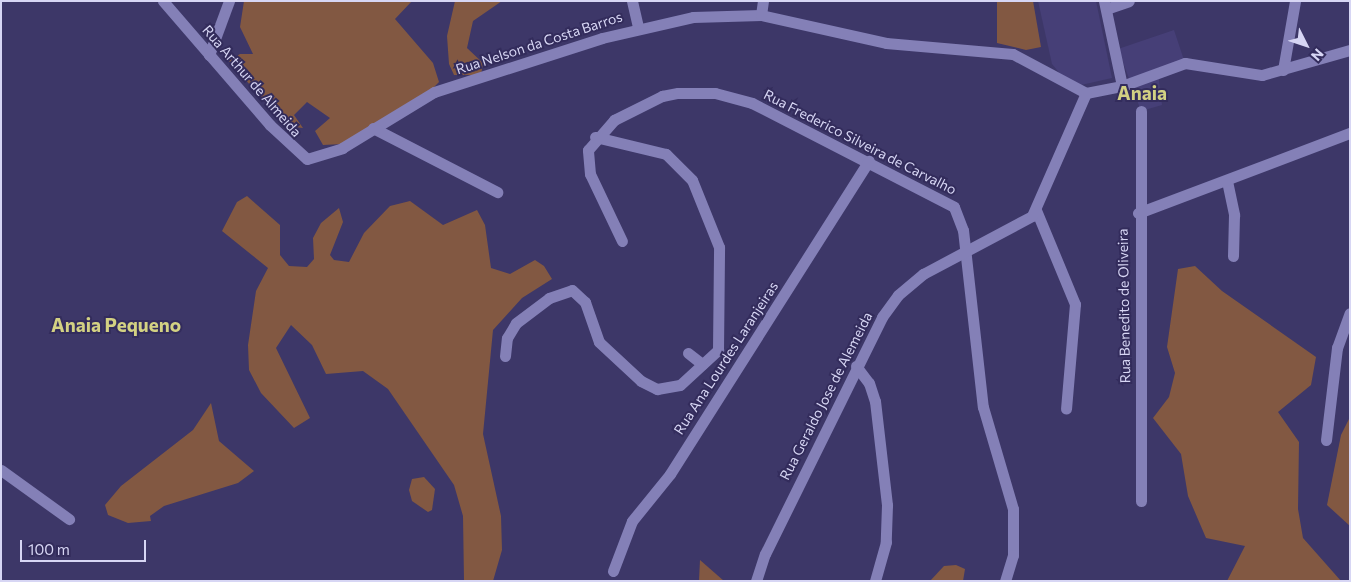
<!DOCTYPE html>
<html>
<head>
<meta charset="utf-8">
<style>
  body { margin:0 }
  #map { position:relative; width:1351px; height:582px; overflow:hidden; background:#3d3768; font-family:Commissioner,sans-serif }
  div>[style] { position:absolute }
  .built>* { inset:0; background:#463f77 }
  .green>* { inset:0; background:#825842 }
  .minor>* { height:11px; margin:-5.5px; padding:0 5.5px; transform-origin:5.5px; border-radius:5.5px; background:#8480b7 }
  span { translate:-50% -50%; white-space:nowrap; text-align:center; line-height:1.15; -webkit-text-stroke:4px #332c5c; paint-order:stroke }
  .street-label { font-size:14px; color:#d7d6f4 }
  .district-label { font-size:19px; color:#d3d183; font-weight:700 }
  .frame { position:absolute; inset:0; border:2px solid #d7d6f4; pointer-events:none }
  .north { position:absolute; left:1281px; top:20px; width:50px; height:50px; -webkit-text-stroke:4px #332c5c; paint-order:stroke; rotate:131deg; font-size:14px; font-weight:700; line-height:20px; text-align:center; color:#d7d6f4 }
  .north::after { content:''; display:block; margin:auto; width:18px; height:22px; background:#d7d6f4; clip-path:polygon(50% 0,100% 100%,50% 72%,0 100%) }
  .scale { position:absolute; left:20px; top:540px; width:126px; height:22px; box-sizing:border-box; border:2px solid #d7d6f4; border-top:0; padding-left:6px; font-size:15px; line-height:18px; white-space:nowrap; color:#d7d6f4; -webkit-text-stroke:4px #332c5c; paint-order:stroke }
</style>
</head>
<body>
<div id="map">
  <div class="built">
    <i style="clip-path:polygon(1038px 1px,1096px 1px,1112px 78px,1081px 85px,1066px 81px,1052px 64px)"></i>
    <i style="clip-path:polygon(1174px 30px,1185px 63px,1158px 72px,1162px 105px,1141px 111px,1118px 49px)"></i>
  </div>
  <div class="green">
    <i style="clip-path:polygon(244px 1px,412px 1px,395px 19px,433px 63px,439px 82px,427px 94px,343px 144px,323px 145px,315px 131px,330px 118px,307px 102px,294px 115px,303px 128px,286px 126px,229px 61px,240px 54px,253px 54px,240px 27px)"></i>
    <i style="clip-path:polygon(455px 1px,502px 1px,473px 21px,467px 48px,483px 63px,481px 75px,454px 75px,449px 64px,447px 36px)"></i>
    <i style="clip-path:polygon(997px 1px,1033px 1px,1041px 47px,1026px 50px,997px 43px)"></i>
    <i style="clip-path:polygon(247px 196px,280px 225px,280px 255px,289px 266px,307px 267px,314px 259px,313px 238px,321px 223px,339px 208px,343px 222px,330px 255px,334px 260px,349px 262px,364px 233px,390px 206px,410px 201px,443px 225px,477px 210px,485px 225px,491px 268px,510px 274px,535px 260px,544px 266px,552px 279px,522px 298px,493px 330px,483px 434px,501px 516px,502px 550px,493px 581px,464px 581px,463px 516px,454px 485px,388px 389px,363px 371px,326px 374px,312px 345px,291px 325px,276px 348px,310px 418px,294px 428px,261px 393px,249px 370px,248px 345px,256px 291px,268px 268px,222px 231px,237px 202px)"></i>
    <i style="clip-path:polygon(1195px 266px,1222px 291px,1316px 357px,1311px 385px,1278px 412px,1299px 442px,1298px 509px,1303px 538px,1341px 581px,1227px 581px,1245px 546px,1206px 538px,1188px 496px,1181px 454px,1153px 418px,1169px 397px,1175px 373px,1167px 347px,1178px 269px)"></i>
    <i style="clip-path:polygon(211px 403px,219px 441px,254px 471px,238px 483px,164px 506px,150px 516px,151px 521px,128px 523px,108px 515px,105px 505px,121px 486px,193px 430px)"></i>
    <i style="clip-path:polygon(1350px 417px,1350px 526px,1327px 505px,1341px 435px)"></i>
    <i style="clip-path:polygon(424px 477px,435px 489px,432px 510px,428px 512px,412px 501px,409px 490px,412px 479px)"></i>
    <i style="clip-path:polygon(700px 560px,724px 581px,699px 581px)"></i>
    <i style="clip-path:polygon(956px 565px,965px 569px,963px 581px,930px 581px,944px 566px)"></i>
  </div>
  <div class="minor">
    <i style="left:163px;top:1px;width:164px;rotate:49.2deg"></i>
    <i style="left:270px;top:125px;width:50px;rotate:42.6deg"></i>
    <i style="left:307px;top:159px;width:37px;rotate:-17deg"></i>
    <i style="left:342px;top:148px;width:108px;rotate:-31.3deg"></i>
    <i style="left:434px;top:92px;width:176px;rotate:-17.8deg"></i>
    <i style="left:602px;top:38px;width:93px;rotate:-13deg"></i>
    <i style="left:693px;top:17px;width:68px;rotate:-1.7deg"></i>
    <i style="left:761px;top:15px;width:128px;rotate:12.6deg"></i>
    <i style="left:886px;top:43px;width:127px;rotate:5deg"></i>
    <i style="left:1013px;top:54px;width:83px;rotate:28.1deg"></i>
    <i style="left:1086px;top:93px;width:37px;rotate:-11deg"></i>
    <i style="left:1122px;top:86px;width:67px;rotate:-20.1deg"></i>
    <i style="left:1185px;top:63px;width:78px;rotate:8.9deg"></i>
    <i style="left:1262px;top:75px;width:91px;rotate:-15.9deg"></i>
    <i style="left:632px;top:1px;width:28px;rotate:77deg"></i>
    <i style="left:1104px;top:1px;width:87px;rotate:78deg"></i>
    <i style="left:1106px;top:9px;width:24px;rotate:-19deg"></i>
    <i style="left:761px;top:15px;width:14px;rotate:-82deg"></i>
    <i style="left:209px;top:55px;width:58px;rotate:-69.7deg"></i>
    <i style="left:1283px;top:70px;width:70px;rotate:-80.1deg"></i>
    <i style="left:373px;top:128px;width:140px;rotate:27.3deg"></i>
    <i style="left:1227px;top:181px;width:35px;rotate:78deg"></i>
    <i style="left:1234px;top:215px;width:41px;rotate:91.4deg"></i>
    <i style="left:1036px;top:210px;width:102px;rotate:67.5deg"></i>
    <i style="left:1075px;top:304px;width:105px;rotate:94.9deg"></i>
    <i style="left:1138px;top:213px;width:227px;rotate:-20.7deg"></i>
    <i style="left:622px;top:241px;width:74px;rotate:-115.5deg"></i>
    <i style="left:590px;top:174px;width:24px;rotate:-95deg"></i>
    <i style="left:588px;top:150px;width:40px;rotate:-49deg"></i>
    <i style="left:614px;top:120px;width:54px;rotate:-26.6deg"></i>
    <i style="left:662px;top:96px;width:16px;rotate:-11deg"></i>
    <i style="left:678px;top:93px;width:37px"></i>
    <i style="left:715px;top:93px;width:38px;rotate:15deg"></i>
    <i style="left:752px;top:103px;width:227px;rotate:27.2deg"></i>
    <i style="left:954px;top:207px;width:25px;rotate:69deg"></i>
    <i style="left:963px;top:230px;width:178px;rotate:83.6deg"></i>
    <i style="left:983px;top:407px;width:106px;rotate:73.6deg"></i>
    <i style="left:1013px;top:509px;width:46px;rotate:90deg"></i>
    <i style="left:1013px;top:555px;width:27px;rotate:107deg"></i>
    <i style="left:688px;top:353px;width:18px;rotate:38deg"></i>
    <i style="left:505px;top:356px;width:18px;rotate:-84deg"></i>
    <i style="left:507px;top:338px;width:17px;rotate:-59deg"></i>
    <i style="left:516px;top:323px;width:41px;rotate:-37.1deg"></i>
    <i style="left:549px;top:298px;width:24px;rotate:-19deg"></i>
    <i style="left:572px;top:290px;width:18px;rotate:43deg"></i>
    <i style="left:585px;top:302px;width:42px;rotate:70.7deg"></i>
    <i style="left:599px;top:342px;width:57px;rotate:42.9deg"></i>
    <i style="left:641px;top:381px;width:18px;rotate:27deg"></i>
    <i style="left:657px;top:389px;width:23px;rotate:-10deg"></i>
    <i style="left:680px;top:385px;width:52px;rotate:-42.6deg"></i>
    <i style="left:718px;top:350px;width:103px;rotate:-89.4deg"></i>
    <i style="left:719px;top:247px;width:72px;rotate:-111.9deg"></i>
    <i style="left:692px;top:180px;width:37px;rotate:-135deg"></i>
    <i style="left:666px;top:154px;width:73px;rotate:-166.5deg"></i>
    <i style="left:856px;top:366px;width:21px;rotate:53deg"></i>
    <i style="left:869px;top:383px;width:19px;rotate:72deg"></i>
    <i style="left:875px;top:401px;width:105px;rotate:83.4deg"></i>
    <i style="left:887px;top:505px;width:37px;rotate:92deg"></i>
    <i style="left:886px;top:542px;width:41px;rotate:105.8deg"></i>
    <i style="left:1326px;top:440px;width:93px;rotate:-83.2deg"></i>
    <i style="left:1337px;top:348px;width:37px;rotate:-70deg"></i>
    <i style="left:1px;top:470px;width:84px;rotate:35.8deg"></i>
    <i style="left:1141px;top:501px;width:390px;rotate:-90deg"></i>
    <i style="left:613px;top:571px;width:53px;rotate:-69.2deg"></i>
    <i style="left:632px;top:521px;width:60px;rotate:-51deg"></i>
    <i style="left:670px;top:474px;width:371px;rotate:-57.6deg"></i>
    <i style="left:756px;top:581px;width:28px;rotate:-72deg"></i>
    <i style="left:765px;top:554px;width:264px;rotate:-63.7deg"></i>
    <i style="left:882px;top:317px;width:27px;rotate:-54deg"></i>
    <i style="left:898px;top:295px;width:33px;rotate:-40deg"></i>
    <i style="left:923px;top:274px;width:123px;rotate:-28deg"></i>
    <i style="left:1032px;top:216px;width:134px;rotate:-66.3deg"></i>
  </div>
  <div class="street-label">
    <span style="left:539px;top:43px;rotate:-18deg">Rua Nelson da Costa Barros</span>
    <span style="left:252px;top:81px;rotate:49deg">Rua Arthur de Almeida</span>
    <span style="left:860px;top:142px;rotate:27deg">Rua Frederico Silveira de Carvalho</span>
    <span style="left:1124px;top:306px;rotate:-91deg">Rua Benedito de Oliveira</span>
    <span style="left:726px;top:358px;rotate:-57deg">Rua Ana Lourdes Laranjeiras</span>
    <span style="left:826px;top:396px;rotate:-63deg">Rua Geraldo Jose de Alemeida</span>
  </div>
  <div class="district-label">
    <span style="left:1142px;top:93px">Anaia</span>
    <span style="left:116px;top:325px">Anaia Pequeno</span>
  </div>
  <div class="frame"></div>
  <div class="north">N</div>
  <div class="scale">100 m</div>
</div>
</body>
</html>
